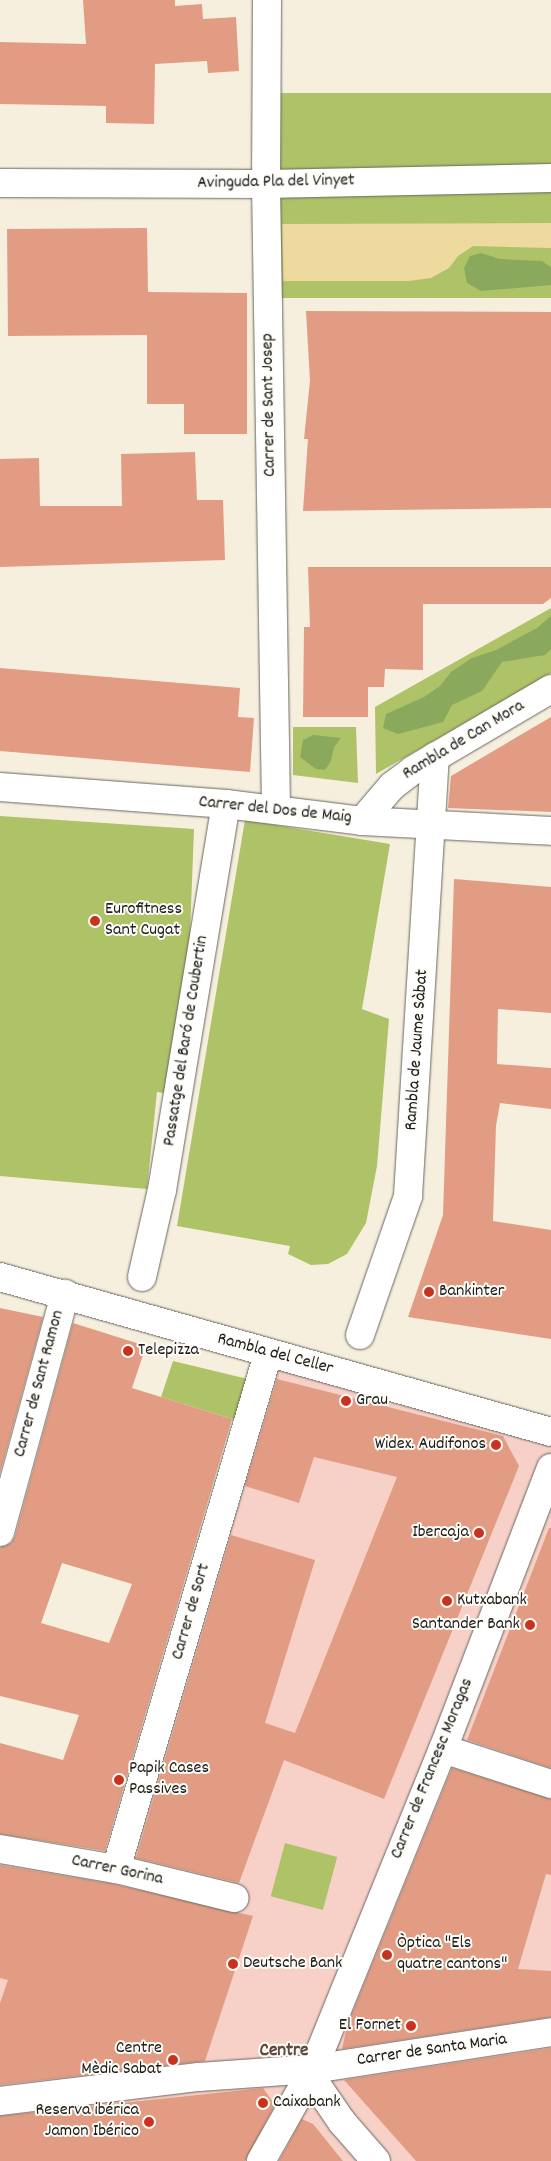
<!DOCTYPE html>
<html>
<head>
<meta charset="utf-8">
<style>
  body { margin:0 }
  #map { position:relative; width:551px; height:2161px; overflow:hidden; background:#f6efde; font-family:Dekko,sans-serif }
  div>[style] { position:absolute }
  .built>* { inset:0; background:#f7d1c7 }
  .green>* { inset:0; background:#aec367; transform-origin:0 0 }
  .forest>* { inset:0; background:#8aa95c }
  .sand>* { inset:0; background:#eeda9e }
  .building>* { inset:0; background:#e29c84 }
  .roads { filter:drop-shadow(0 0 1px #686660) drop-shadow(0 0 1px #686660) }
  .street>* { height:28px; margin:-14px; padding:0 14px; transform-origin:14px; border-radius:14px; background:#fff }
  .secondary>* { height:28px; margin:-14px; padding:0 14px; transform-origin:14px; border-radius:14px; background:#fff }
  .dots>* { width:14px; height:14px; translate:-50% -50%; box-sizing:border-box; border:2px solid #fdfcf7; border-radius:50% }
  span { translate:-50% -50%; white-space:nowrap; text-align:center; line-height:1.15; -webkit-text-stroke:4px #fdfcf7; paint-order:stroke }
  .street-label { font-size:18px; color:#1c1c1c }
  .poi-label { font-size:18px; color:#1c1c1c }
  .left { translate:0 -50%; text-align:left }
  .right { translate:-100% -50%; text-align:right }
  .neighbourhood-label { font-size:19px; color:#614940; font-weight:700 }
</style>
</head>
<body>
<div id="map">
  <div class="built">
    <i style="clip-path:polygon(268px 1354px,551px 1432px,551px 2161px,0 2161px,0 1846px,116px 1869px)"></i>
  </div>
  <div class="green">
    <i style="left:551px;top:93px;width:205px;height:283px;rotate:90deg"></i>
    <i style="clip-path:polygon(551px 608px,551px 673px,376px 774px,375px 707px)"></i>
    <i style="clip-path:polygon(293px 727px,356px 727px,358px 783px,293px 775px)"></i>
    <i style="clip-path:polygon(0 816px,194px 829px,187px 1013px,177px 1013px,170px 1094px,157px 1092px,147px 1189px,0 1176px)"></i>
    <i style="clip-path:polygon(245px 820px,390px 844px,362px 1009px,389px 1019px,377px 1166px,366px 1223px,347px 1254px,328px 1264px,311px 1265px,288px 1254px,290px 1246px,177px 1226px)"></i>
    <i style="clip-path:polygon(173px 1361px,252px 1380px,242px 1422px,161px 1397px)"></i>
    <i style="left:285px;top:1843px;width:54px;height:55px;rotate:15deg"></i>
  </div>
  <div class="forest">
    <i style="clip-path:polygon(481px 253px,500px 259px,542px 261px,551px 267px,551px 285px,481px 291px,467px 283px,464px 268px,470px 256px)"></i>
    <i style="clip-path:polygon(551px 616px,551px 649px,545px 655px,502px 662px,482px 691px,452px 705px,443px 722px,398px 734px,383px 728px,386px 714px,424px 697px,440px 686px,451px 672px,472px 658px,496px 650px,537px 628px)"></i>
    <i style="clip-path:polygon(313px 735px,341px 738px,334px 747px,331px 761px,325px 770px,316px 769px,300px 757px,303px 740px)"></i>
  </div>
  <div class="sand">
    <i style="clip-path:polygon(551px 223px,551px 248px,473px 246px,458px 256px,449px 268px,431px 278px,409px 281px,283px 281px,282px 224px)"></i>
  </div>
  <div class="building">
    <i style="clip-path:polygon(83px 0,175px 0,175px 6px,202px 4px,203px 19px,236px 17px,239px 71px,208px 73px,207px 61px,155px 64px,154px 124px,106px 123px,106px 106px,0 104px,0 42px,86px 44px)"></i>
    <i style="clip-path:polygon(147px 228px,148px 292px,247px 293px,247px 434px,184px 434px,184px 404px,147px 404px,147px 335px,8px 336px,7px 229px)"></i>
    <i style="clip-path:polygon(306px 311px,551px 312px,551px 508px,303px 511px,308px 439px,304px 439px,310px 381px)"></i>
    <i style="clip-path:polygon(195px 452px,197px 500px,223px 500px,225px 560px,0 567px,0 459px,39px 458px,40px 506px,122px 506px,121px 454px)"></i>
    <i style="clip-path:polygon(308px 567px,551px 567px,551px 598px,543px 604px,423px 604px,423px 670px,385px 669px,384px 687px,368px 687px,368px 717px,303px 717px,304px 627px,310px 627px)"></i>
    <i style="clip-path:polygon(0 668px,240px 688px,238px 717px,254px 718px,250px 772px,0 751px)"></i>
    <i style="clip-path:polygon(551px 717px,551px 812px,448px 808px,451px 776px)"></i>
    <i style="clip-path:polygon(454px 879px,551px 887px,551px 1013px,498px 1009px,497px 1064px,551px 1068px,551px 1109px,500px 1103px,496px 1126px,493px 1221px,551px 1230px,551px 1339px,408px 1317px,443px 1215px)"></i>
    <i style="clip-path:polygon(0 1308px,43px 1317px,0 1473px)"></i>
    <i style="clip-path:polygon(evenodd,73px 1323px,146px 1346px,132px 1388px,232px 1419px,105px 1851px,0 1834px,0 1743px,63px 1760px,79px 1715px,0 1696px,0 1547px,11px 1543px,15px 1536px,73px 1323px,62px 1563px,132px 1584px,109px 1643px,41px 1623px,62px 1563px)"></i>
    <i style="clip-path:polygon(277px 1379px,503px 1436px,519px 1466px,384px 1799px,284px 1760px,239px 1883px,136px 1858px,231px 1535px,315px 1560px,265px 1723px,295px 1733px,397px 1477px,314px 1457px,299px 1503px,245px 1486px)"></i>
    <i style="clip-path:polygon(549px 1528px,551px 1528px,551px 1768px,467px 1740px)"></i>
    <i style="clip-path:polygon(452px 1768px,551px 1799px,551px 1875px,546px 1874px,518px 1969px,551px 1971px,551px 2017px,342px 2049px,347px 2026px)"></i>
    <i style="clip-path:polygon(0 1865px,113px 1884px,253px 1916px,205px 2061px,0 2085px,0 2003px,8px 1980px,0 1978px)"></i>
    <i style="clip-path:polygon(551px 2048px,551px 2161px,416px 2161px,344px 2080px)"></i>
    <i style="clip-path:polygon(263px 2088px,275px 2105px,245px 2161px,0 2161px,0 2116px)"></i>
    <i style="clip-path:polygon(302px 2119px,313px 2124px,343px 2161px,279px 2161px)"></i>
  </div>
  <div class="roads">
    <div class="street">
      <i style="left:267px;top:0;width:184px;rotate:90.3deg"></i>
      <i style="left:266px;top:184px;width:626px;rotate:89.08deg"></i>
      <i style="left:0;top:787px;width:227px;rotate:4.3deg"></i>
      <i style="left:226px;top:804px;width:137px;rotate:7.1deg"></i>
      <i style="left:362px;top:821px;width:189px;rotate:3deg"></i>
      <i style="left:362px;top:821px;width:46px;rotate:-49.4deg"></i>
      <i style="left:392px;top:786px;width:26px;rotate:-37deg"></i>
      <i style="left:413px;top:770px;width:160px;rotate:-30.4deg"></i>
      <i style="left:142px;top:1277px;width:89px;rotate:-77.1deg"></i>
      <i style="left:162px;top:1190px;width:391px;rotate:-80.6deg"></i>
      <i style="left:360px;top:1335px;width:147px;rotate:-70.9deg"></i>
      <i style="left:408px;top:1196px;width:440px;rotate:-86.5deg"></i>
      <i style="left:0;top:1532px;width:247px;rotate:-74.7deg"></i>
      <i style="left:443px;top:1749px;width:114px;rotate:18deg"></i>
      <i style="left:0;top:1849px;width:118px;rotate:9.8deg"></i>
      <i style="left:116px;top:1869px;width:122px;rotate:13.8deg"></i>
      <i style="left:116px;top:1869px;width:537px;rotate:-73.56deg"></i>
      <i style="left:0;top:2101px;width:200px;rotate:-6.9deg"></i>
      <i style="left:199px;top:2077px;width:114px;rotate:-4deg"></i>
      <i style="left:313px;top:2069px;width:241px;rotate:-8.8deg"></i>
      <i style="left:261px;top:2161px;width:106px;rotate:-60.5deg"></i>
    </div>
    <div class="secondary">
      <i style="left:0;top:183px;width:266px;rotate:0.2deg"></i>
      <i style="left:266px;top:184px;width:285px;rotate:-1.2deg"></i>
      <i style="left:0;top:1277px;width:572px;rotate:15.71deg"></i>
      <i style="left:376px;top:2161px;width:52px;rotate:-131.1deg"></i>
      <i style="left:342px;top:2122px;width:42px;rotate:-124.4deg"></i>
      <i style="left:318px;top:2087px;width:19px;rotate:-106deg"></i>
      <i style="left:313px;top:2069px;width:345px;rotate:-67.9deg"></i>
      <i style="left:443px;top:1749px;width:301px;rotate:-69deg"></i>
    </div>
  </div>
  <div class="dots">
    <i style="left:95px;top:921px;background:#c8321e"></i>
    <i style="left:429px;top:1292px;background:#c8321e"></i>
    <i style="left:128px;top:1351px;background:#c8321e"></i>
    <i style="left:346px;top:1401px;background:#c8321e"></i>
    <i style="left:496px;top:1445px;background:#c8321e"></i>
    <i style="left:479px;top:1533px;background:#c8321e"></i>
    <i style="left:447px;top:1601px;background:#c8321e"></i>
    <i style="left:530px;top:1625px;background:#c8321e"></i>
    <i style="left:119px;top:1780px;background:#c8321e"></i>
    <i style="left:387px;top:1955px;background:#c8321e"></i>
    <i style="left:233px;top:1964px;background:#c8321e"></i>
    <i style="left:411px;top:2026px;background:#c8321e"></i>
    <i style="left:173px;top:2060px;background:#c8321e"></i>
    <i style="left:263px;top:2103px;background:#c8321e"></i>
    <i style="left:149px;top:2122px;background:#c8321e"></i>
  </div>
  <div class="street-label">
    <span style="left:276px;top:183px;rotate:-1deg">Avinguda Pla del Vinyet</span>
    <span style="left:270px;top:405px;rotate:-91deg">Carrer de Sant Josep</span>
    <span style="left:464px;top:741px;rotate:-31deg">Rambla de Can Mora</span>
    <span style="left:275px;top:811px;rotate:6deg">Carrer del Dos de Maig</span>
    <span style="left:187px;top:1041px;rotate:-81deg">Passatge del Baró de Coubertin</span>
    <span style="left:418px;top:1050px;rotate:-86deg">Rambla de Jaume Sàbat</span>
    <span style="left:275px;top:1355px;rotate:15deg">Rambla del Celler</span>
    <span style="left:40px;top:1384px;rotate:-75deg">Carrer de Sant Ramon</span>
    <span style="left:192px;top:1612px;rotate:-74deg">Carrer de Sort</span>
    <span style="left:433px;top:1769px;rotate:-68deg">Carrer de Francesc Moragas</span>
    <span style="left:117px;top:1871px;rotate:12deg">Carrer Gorina</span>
    <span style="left:432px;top:2051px;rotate:-8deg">Carrer de Santa Maria</span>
  </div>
  <div class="poi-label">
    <span class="left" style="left:105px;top:921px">Eurofitness<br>Sant Cugat</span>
    <span class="left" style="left:439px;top:1292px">Bankinter</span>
    <span class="left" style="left:138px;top:1351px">Telepizza</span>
    <span class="left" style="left:356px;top:1401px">Grau</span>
    <span class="right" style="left:486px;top:1445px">Widex. Audifonos</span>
    <span class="right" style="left:469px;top:1533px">Ibercaja</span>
    <span class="left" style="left:457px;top:1601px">Kutxabank</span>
    <span class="right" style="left:520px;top:1625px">Santander Bank</span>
    <span class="left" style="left:129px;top:1780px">Papik Cases<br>Passives</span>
    <span class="left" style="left:397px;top:1955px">Òptica "Els<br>quatre cantons"</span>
    <span class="left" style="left:243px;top:1964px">Deutsche Bank</span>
    <span class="right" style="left:401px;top:2026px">El Fornet</span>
    <span class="right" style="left:162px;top:2060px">Centre<br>Mèdic Sabat</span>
    <span class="left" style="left:273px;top:2103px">Caixabank</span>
    <span class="right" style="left:139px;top:2122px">Reserva ibérica<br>Jamon Ibérico</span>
  </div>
  <div class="neighbourhood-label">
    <span style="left:284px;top:2052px">Centre</span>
  </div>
</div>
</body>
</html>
